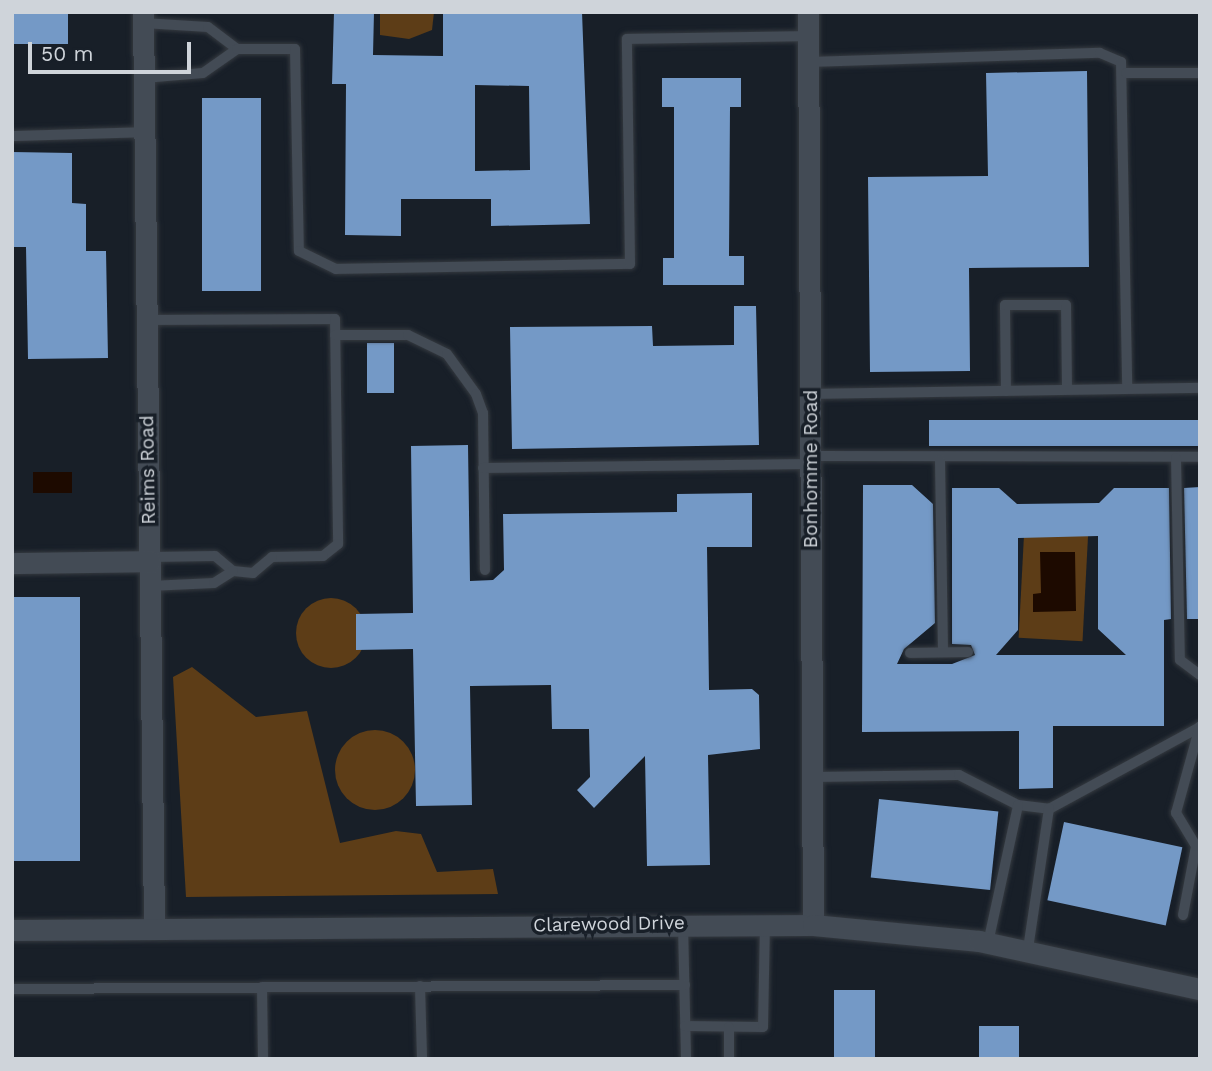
<!DOCTYPE html>
<html>
<head>
<meta charset="utf-8">
<style>
  body { margin:0 }
  #map { position:relative; width:1212px; height:1071px; overflow:hidden; background:#181f28; font-family:"Work Sans",sans-serif }
  div>[style] { position:absolute }
  .green>* { inset:0; background:#5d3d17; transform-origin:0 0 }
  .round { border-radius:50% }
  .water>* { inset:0; background:#1d0a00; transform-origin:0 0 }
  .building>* { inset:0; background:#7499c6; transform-origin:0 0 }
  .roads { filter:drop-shadow(0 0 2px #353a40) drop-shadow(0 0 2px #353a40) }
  .lane>* { height:10px; margin:-5px; padding:0 5px; transform-origin:5px; border-radius:5px; background:#434b55 }
  .street>* { height:21px; margin:-10.5px; padding:0 10.5px; transform-origin:10.5px; border-radius:10.5px; background:#434b55 }
  .secondary>* { height:21px; margin:-10.5px; padding:0 10.5px; transform-origin:10.5px; border-radius:10.5px; background:#434b55 }
  span { translate:-50% -50%; white-space:nowrap; text-align:center; line-height:1.15; -webkit-text-stroke:7px #181f28; paint-order:stroke }
  .street-label { font-size:19px; color:#cfd4da }
  .frame { position:absolute; inset:0; border:14px solid #cfd4da; pointer-events:none }
  .scale { position:absolute; left:28px; top:42px; width:163px; height:32px; box-sizing:border-box; border:4px solid #cfd4da; border-top:0; padding-left:9px; font-size:21px; line-height:24px; white-space:nowrap; color:#cfd4da; -webkit-text-stroke:5px #181f28; paint-order:stroke }
</style>
</head>
<body>
<div id="map">
  <div class="green">
    <i style="clip-path:polygon(380px 12px,434px 12px,432px 30px,409px 39px,380px 35px)"></i>
    <i style="left:1025px;top:516px;width:64px;height:122px;rotate:3deg"></i>
    <i class="round" style="left:296px;top:598px;width:70px;height:70px"></i>
    <i style="clip-path:polygon(192px 667px,256px 717px,307px 711px,340px 843px,396px 831px,421px 834px,437px 872px,493px 869px,498px 894px,186px 897px,173px 677px)"></i>
    <i class="round" style="left:335px;top:730px;width:80px;height:80px"></i>
  </div>
  <div class="water">
    <i style="left:33px;top:472px;width:39px;height:21px"></i>
    <i style="clip-path:polygon(1040px 552px,1075px 552px,1076px 611px,1033px 612px,1033px 594px,1041px 593px)"></i>
  </div>
  <div class="building">
    <i style="left:12px;top:12px;width:56px;height:32px"></i>
    <i style="clip-path:polygon(evenodd,334px 12px,374px 12px,373px 55px,443px 56px,443px 12px,582px 12px,590px 224px,491px 226px,491px 199px,401px 199px,401px 236px,345px 235px,346px 84px,332px 84px,334px 12px,475px 85px,529px 86px,530px 170px,475px 171px,475px 85px)"></i>
    <i style="clip-path:polygon(1087px 71px,1089px 267px,969px 268px,970px 371px,870px 372px,868px 177px,988px 176px,986px 73px)"></i>
    <i style="clip-path:polygon(662px 78px,741px 78px,741px 107px,730px 107px,729px 256px,744px 256px,744px 285px,663px 285px,663px 258px,674px 258px,674px 107px,662px 107px)"></i>
    <i style="left:202px;top:98px;width:59px;height:193px"></i>
    <i style="clip-path:polygon(12px 152px,72px 153px,72px 203px,86px 204px,86px 251px,106px 251px,108px 358px,28px 359px,26px 247px,12px 247px)"></i>
    <i style="clip-path:polygon(734px 306px,756px 306px,759px 445px,512px 449px,510px 327px,652px 326px,653px 346px,734px 345px)"></i>
    <i style="left:367px;top:343px;width:27px;height:50px"></i>
    <i style="left:1200px;top:420px;width:26px;height:271px;rotate:90deg"></i>
    <i style="clip-path:polygon(468px 445px,470px 581px,493px 580px,504px 570px,503px 514px,677px 512px,677px 494px,752px 493px,752px 547px,707px 547px,709px 690px,752px 689px,759px 695px,760px 749px,708px 755px,710px 865px,647px 866px,645px 756px,594px 808px,577px 790px,590px 777px,589px 729px,552px 729px,551px 685px,470px 686px,472px 805px,416px 806px,413px 649px,356px 650px,356px 614px,413px 613px,411px 446px)"></i>
    <i style="clip-path:polygon(evenodd,863px 485px,912px 485px,933px 504px,935px 623px,904px 649px,897px 664px,952px 664px,975px 655px,971px 645px,952px 644px,952px 488px,999px 488px,1017px 504px,1099px 503px,1114px 488px,1169px 488px,1171px 619px,1164px 620px,1164px 726px,1053px 726px,1053px 788px,1019px 789px,1019px 731px,862px 732px,863px 485px,1098px 536px,1098px 629px,1126px 655px,996px 655px,1018px 630px,1018px 538px,1098px 536px)"></i>
    <i style="clip-path:polygon(1200px 487px,1200px 619px,1187px 619px,1184px 488px)"></i>
    <i style="left:12px;top:597px;width:68px;height:264px"></i>
    <i style="left:879px;top:799px;width:120px;height:79px;rotate:6deg"></i>
    <i style="left:1064px;top:822px;width:121px;height:80px;rotate:12deg"></i>
    <i style="left:875px;top:990px;width:69px;height:41px;rotate:90deg"></i>
    <i style="left:1019px;top:1026px;width:33px;height:40px;rotate:90deg"></i>
  </div>
  <div class="roads">
    <div class="lane">
      <i style="left:143px;top:23px;width:65px;rotate:3.5deg"></i>
      <i style="left:208px;top:27px;width:36px;rotate:37deg"></i>
      <i style="left:809px;top:62px;width:291px;rotate:-1.8deg"></i>
      <i style="left:1100px;top:53px;width:23px;rotate:23deg"></i>
      <i style="left:1121px;top:62px;width:326px;rotate:88.9deg"></i>
      <i style="left:1126px;top:73px;width:74px"></i>
      <i style="left:144px;top:78px;width:59px;rotate:-4.8deg"></i>
      <i style="left:203px;top:73px;width:42px;rotate:-35.2deg"></i>
      <i style="left:237px;top:49px;width:58px"></i>
      <i style="left:295px;top:49px;width:202px;rotate:88.9deg"></i>
      <i style="left:299px;top:251px;width:41px;rotate:25.9deg"></i>
      <i style="left:336px;top:269px;width:294px;rotate:-1deg"></i>
      <i style="left:630px;top:264px;width:225px;rotate:-90.8deg"></i>
      <i style="left:627px;top:39px;width:182px;rotate:-0.9deg"></i>
      <i style="left:12px;top:136px;width:133px;rotate:-1.7deg"></i>
      <i style="left:147px;top:320px;width:188px;rotate:-0.3deg"></i>
      <i style="left:335px;top:319px;width:225px;rotate:89.2deg"></i>
      <i style="left:338px;top:544px;width:19px;rotate:141deg"></i>
      <i style="left:323px;top:556px;width:51px;rotate:178.9deg"></i>
      <i style="left:272px;top:557px;width:25px;rotate:140deg"></i>
      <i style="left:253px;top:573px;width:20px;rotate:-174deg"></i>
      <i style="left:233px;top:571px;width:23px;rotate:-140deg"></i>
      <i style="left:215px;top:556px;width:65px;rotate:179.1deg"></i>
      <i style="left:335px;top:335px;width:73px"></i>
      <i style="left:408px;top:335px;width:43px;rotate:26deg"></i>
      <i style="left:447px;top:354px;width:49px;rotate:54.1deg"></i>
      <i style="left:476px;top:394px;width:20px;rotate:70deg"></i>
      <i style="left:483px;top:413px;width:157px;rotate:89.3deg"></i>
      <i style="left:1006px;top:391px;width:86px;rotate:-90.7deg"></i>
      <i style="left:1005px;top:305px;width:61px"></i>
      <i style="left:1066px;top:305px;width:84px;rotate:89.3deg"></i>
      <i style="left:811px;top:394px;width:389px;rotate:-0.9deg"></i>
      <i style="left:810px;top:456px;width:390px;rotate:0.1deg"></i>
      <i style="left:1176px;top:458px;width:202px;rotate:88.9deg"></i>
      <i style="left:1180px;top:660px;width:25px;rotate:37deg"></i>
      <i style="left:940px;top:460px;width:192px;rotate:89.1deg"></i>
      <i style="left:483px;top:468px;width:327px;rotate:-0.7deg"></i>
      <i style="left:150px;top:586px;width:64px;rotate:-2.7deg"></i>
      <i style="left:214px;top:583px;width:22px;rotate:-32deg"></i>
      <i style="left:910px;top:653px;width:58px;rotate:-1deg"></i>
      <i style="left:812px;top:777px;width:147px;rotate:-0.8deg"></i>
      <i style="left:959px;top:775px;width:66px;rotate:27deg"></i>
      <i style="left:1018px;top:805px;width:31px;rotate:7deg"></i>
      <i style="left:1049px;top:809px;width:172px;rotate:-28.5deg"></i>
      <i style="left:1183px;top:915px;width:70px;rotate:-79.3deg"></i>
      <i style="left:1196px;top:846px;width:39px;rotate:-121deg"></i>
      <i style="left:1176px;top:813px;width:90px;rotate:-74.6deg"></i>
      <i style="left:683px;top:925px;width:134px;rotate:88.7deg"></i>
      <i style="left:988px;top:943px;width:141px;rotate:-77.7deg"></i>
      <i style="left:1028px;top:949px;width:142px;rotate:-81.5deg"></i>
      <i style="left:420px;top:986px;width:73px;rotate:88.4deg"></i>
      <i style="left:262px;top:987px;width:72px;rotate:89.2deg"></i>
      <i style="left:12px;top:989px;width:673px;rotate:-0.34deg"></i>
      <i style="left:685px;top:1026px;width:78px;rotate:0.7deg"></i>
      <i style="left:763px;top:1027px;width:104px;rotate:-88.9deg"></i>
      <i style="left:729px;top:1027px;width:32px;rotate:90deg"></i>
    </div>
    <div class="street">
      <i style="left:143px;top:12px;width:916px;rotate:89.31deg"></i>
      <i style="left:808px;top:12px;width:913px;rotate:89.69deg"></i>
      <i style="left:12px;top:563px;width:138px;rotate:-0.8deg"></i>
    </div>
    <div class="secondary">
      <i style="left:12px;top:930px;width:801px;rotate:-0.36deg"></i>
      <i style="left:813px;top:925px;width:167px;rotate:5.5deg"></i>
      <i style="left:979px;top:941px;width:226px;rotate:12.3deg"></i>
    </div>
  </div>
  <div class="street-label">
    <span style="left:811px;top:469px;rotate:-90deg">Bonhomme Road</span>
    <span style="left:148px;top:470px;rotate:-91deg">Reims Road</span>
    <span style="left:609px;top:924px;rotate:-1deg">Clarewood Drive</span>
  </div>
  <div class="frame"></div>
  <div class="scale">50 m</div>
</div>
</body>
</html>
